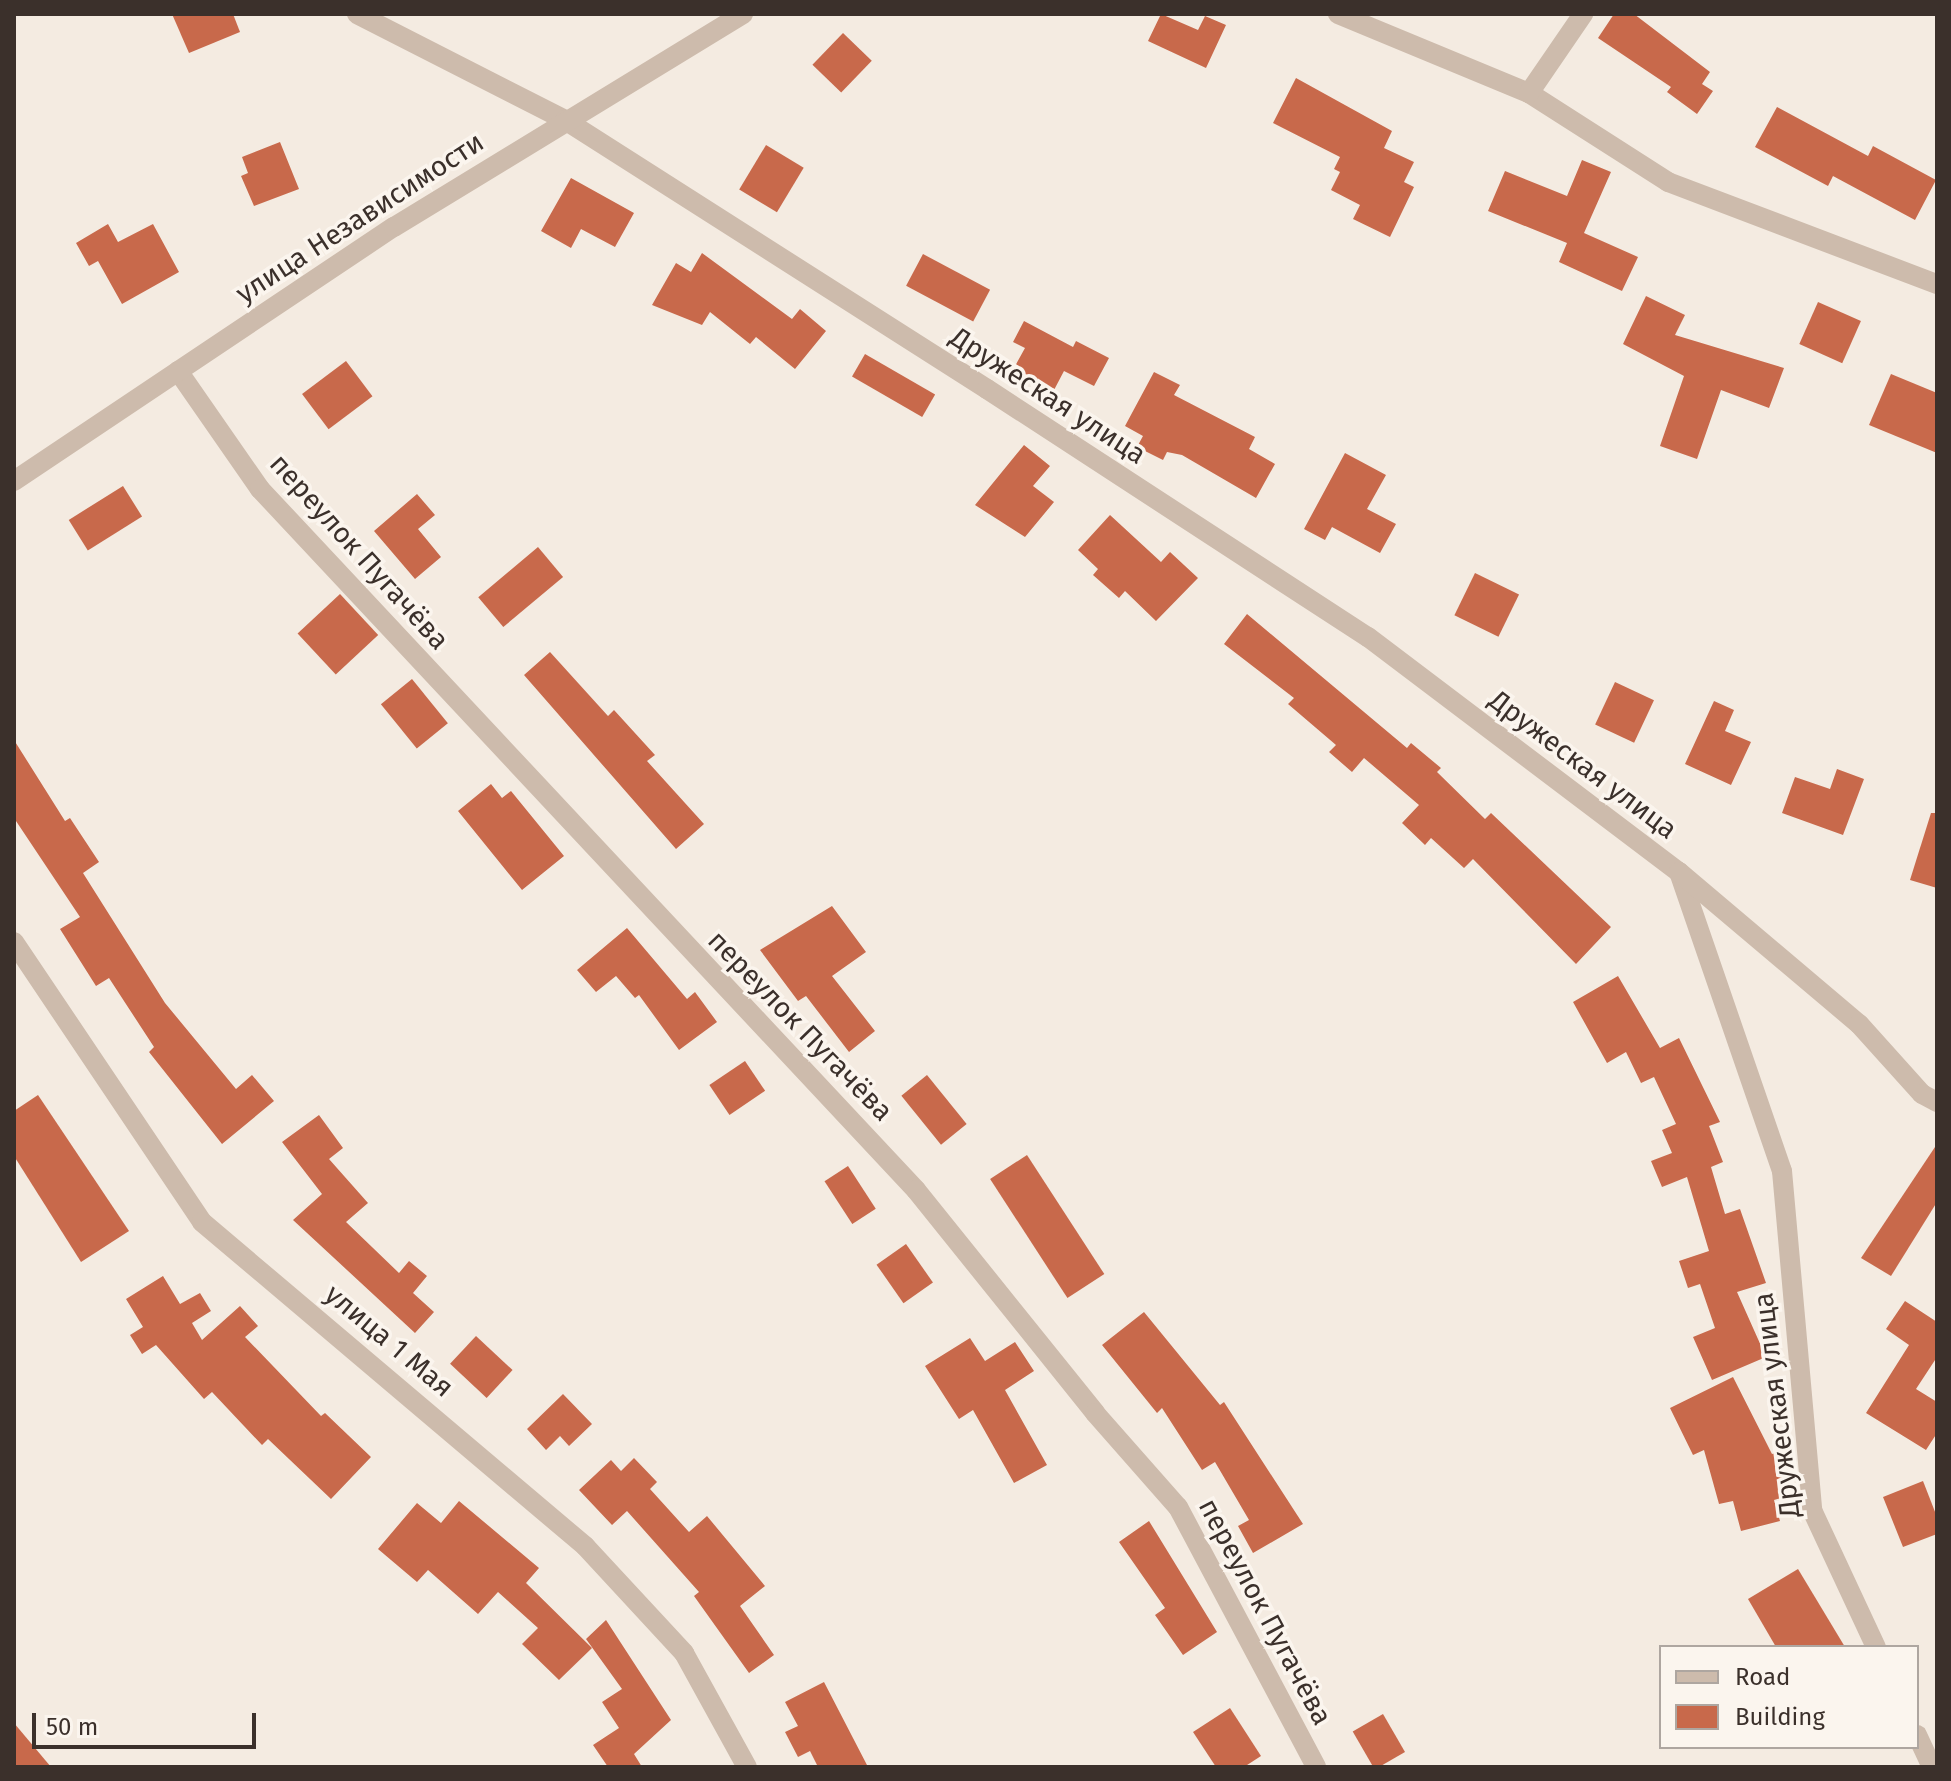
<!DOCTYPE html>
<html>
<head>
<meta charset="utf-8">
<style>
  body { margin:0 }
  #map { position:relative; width:1951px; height:1781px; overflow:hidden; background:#f4ebe1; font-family:"Fira Sans",sans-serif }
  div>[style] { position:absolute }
  .building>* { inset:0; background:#c8694b; transform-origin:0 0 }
  .minor>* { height:20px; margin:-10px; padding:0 10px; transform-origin:10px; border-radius:10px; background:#cdbbac }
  span { translate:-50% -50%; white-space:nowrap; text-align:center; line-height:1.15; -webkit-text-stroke:7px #fbf5ee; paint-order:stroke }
  .street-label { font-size:28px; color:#3b302b }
  .frame { position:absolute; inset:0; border:16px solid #3b302b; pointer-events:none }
  .legend { position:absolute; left:1659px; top:1645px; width:260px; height:104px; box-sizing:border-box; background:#fbf5ee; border:2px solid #aea6a0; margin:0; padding:10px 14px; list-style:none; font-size:24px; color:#3b302b }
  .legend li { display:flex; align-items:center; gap:16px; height:40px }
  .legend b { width:40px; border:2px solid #aea6a0 }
  .scale { position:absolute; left:32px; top:1713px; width:224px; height:36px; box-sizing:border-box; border:4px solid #3b302b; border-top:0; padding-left:10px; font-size:24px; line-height:28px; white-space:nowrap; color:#3b302b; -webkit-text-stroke:6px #fbf5ee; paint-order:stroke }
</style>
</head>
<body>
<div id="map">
  <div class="building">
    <i style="clip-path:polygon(172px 14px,233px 14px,240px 32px,189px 53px)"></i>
    <i style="clip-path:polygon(1161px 14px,1198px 30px,1205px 16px,1226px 25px,1206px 68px,1148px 41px)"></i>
    <i style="clip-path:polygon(1614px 14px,1634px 14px,1710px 72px,1702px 84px,1713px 91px,1697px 114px,1667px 92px,1671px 87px,1598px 38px)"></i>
    <i style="left:843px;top:33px;width:40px;height:44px;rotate:44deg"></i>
    <i style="clip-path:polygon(1296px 78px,1392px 131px,1384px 148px,1414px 162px,1404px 182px,1414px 187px,1390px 237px,1353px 219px,1360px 205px,1331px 190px,1340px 172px,1334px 169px,1340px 157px,1273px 123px)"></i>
    <i style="clip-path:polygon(1777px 107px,1868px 156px,1873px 146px,1936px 180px,1915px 220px,1833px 176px,1828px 186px,1755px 147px)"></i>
    <i style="clip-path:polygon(280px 142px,299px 189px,254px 206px,241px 176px,248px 173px,242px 157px)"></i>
    <i style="left:766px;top:145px;width:44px;height:52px;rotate:31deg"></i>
    <i style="clip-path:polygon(1582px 160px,1611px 172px,1584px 233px,1638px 257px,1622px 291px,1559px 262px,1567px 243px,1488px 211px,1505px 171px,1567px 196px)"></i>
    <i style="clip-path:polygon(571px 178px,634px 213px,615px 247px,581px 229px,571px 248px,541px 231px)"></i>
    <i style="clip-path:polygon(108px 224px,118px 242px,153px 224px,179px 272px,122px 304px,98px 261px,89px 266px,76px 243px)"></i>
    <i style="clip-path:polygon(702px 253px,792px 319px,800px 309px,826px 331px,795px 369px,756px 337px,750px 344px,710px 312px,702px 325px,652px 305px,676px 263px,691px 272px)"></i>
    <i style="left:923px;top:254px;width:76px;height:36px;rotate:28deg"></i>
    <i style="clip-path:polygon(1646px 296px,1685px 315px,1675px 335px,1784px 368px,1769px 408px,1721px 390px,1697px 459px,1660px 446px,1684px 376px,1623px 344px)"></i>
    <i style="left:1818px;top:302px;width:47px;height:46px;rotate:24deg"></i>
    <i style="clip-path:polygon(1024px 321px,1073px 347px,1076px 341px,1109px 358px,1094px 386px,1064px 371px,1054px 390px,1014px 368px,1025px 348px,1013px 342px)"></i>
    <i style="left:865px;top:354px;width:81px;height:26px;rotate:30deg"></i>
    <i style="left:346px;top:361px;width:44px;height:55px;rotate:53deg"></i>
    <i style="clip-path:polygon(1154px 372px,1180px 385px,1174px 395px,1255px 437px,1249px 449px,1275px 464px,1256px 498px,1182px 455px,1167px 452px,1163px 460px,1137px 447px,1143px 436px,1125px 426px)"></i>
    <i style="clip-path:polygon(1891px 374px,1937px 393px,1937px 453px,1869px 425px)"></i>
    <i style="clip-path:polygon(1024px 445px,1050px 466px,1033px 486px,1054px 502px,1025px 537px,975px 505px)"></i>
    <i style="clip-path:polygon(1345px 453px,1386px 475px,1367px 509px,1396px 524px,1380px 553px,1332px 527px,1325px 540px,1304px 529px)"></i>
    <i style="left:123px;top:486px;width:36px;height:64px;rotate:58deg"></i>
    <i style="clip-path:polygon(417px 494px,435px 515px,418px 529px,441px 557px,415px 579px,374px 531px)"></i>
    <i style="clip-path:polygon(1110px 515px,1161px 562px,1170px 552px,1198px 578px,1156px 621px,1125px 591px,1119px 598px,1093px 575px,1098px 569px,1078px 550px)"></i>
    <i style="left:538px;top:547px;width:39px;height:78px;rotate:50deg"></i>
    <i style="left:1475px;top:573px;width:49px;height:47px;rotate:26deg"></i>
    <i style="left:340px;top:594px;width:56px;height:58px;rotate:47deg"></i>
    <i style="clip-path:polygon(1247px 614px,1407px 748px,1411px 743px,1441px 768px,1437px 772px,1485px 819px,1491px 813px,1611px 927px,1576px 964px,1473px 859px,1464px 868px,1431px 838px,1425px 845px,1402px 823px,1419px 805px,1364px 758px,1352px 772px,1329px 752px,1336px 745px,1288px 704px,1294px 698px,1224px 644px)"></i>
    <i style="clip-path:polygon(550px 652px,608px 716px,614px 710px,655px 755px,647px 761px,704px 824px,676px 849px,524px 675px)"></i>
    <i style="left:412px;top:679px;width:57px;height:40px;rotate:51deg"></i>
    <i style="left:1615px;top:682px;width:43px;height:47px;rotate:25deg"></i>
    <i style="clip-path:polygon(1714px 701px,1734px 710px,1725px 731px,1751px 742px,1731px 785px,1685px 764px)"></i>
    <i style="clip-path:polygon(14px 740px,65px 821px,70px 818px,99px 862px,83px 873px,165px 1003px,236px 1089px,252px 1075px,274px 1101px,222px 1144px,149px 1052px,154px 1047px,109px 978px,96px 986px,60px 929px,80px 917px,14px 818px)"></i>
    <i style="clip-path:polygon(1837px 769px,1864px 779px,1843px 835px,1782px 813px,1795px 777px,1830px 789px)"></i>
    <i style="clip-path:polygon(491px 784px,502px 798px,511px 791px,564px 856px,522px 890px,458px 811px)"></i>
    <i style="clip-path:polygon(1931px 813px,1937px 813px,1937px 888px,1910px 880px)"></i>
    <i style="clip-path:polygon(832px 906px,866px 952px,832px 976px,875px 1031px,849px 1052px,806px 996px,798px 1001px,760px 950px)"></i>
    <i style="clip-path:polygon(627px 928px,687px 999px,695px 992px,717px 1022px,679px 1050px,639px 995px,635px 998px,616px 976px,596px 992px,577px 970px)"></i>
    <i style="clip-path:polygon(1618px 976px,1660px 1048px,1679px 1038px,1720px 1122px,1709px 1126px,1723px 1162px,1711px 1167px,1725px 1214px,1740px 1209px,1766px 1283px,1737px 1292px,1766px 1357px,1712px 1380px,1693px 1337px,1715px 1328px,1700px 1284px,1688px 1288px,1679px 1261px,1709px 1251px,1687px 1177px,1662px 1187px,1651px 1161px,1672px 1153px,1662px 1130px,1676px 1124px,1654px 1077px,1641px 1083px,1626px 1052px,1607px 1063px,1573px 1002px)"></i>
    <i style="left:745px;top:1061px;width:36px;height:43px;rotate:56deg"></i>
    <i style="left:927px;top:1075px;width:63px;height:33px;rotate:51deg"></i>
    <i style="clip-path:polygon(38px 1095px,129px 1231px,81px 1262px,14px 1156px,14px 1111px)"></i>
    <i style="clip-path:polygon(319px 1115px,343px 1148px,329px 1159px,368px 1203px,346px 1222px,399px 1273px,409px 1261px,427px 1276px,413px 1293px,434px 1312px,415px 1333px,293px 1220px,322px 1194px,282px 1142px)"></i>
    <i style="clip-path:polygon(1937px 1144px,1937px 1202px,1891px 1276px,1861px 1258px)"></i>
    <i style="left:1027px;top:1155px;width:142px;height:44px;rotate:57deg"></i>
    <i style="left:848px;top:1166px;width:51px;height:28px;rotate:57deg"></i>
    <i style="left:906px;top:1244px;width:47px;height:36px;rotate:55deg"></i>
    <i style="clip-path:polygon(163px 1276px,180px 1304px,200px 1293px,211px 1311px,192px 1323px,202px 1340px,240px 1306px,258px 1326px,245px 1337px,321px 1416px,325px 1413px,371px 1457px,331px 1499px,268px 1439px,262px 1445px,212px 1392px,204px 1399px,156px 1345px,142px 1354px,130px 1335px,143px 1327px,126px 1299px)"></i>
    <i style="clip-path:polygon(1905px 1301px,1937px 1322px,1937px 1357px,1916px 1389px,1937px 1402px,1937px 1433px,1926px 1450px,1866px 1413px,1909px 1345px,1886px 1329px)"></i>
    <i style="clip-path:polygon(1144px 1312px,1220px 1405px,1224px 1402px,1303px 1524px,1253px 1553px,1238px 1526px,1249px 1520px,1215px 1462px,1202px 1470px,1162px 1408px,1157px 1413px,1102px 1345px)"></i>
    <i style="left:476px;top:1336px;width:50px;height:38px;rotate:43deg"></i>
    <i style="clip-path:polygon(970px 1338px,985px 1361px,1015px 1342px,1034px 1371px,1005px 1390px,1047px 1465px,1014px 1483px,973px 1410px,959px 1419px,925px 1366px)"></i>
    <i style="clip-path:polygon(1733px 1377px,1772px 1454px,1784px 1451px,1796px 1494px,1774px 1500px,1780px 1521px,1741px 1531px,1733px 1501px,1719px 1504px,1704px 1450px,1693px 1455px,1670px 1408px)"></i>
    <i style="clip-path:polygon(563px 1394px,592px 1424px,569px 1446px,560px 1436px,546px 1450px,527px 1429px)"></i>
    <i style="clip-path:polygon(634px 1458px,657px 1482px,650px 1489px,689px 1532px,707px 1516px,765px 1586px,740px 1606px,774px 1655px,749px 1673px,694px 1596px,699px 1592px,627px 1511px,612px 1525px,579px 1490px,611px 1460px,621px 1471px)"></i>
    <i style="clip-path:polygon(1923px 1481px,1937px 1517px,1937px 1534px,1903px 1547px,1883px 1497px)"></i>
    <i style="clip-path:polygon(459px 1501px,539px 1568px,526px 1583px,592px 1648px,559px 1680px,522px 1644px,538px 1628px,498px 1592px,478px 1614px,428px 1570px,417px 1582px,378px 1549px,417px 1503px,441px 1523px)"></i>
    <i style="clip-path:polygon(1149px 1521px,1217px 1632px,1183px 1655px,1155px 1615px,1165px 1608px,1119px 1542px)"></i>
    <i style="clip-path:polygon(1798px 1569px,1845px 1647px,1776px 1647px,1748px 1599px)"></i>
    <i style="clip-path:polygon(606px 1620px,671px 1720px,634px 1754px,642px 1767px,608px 1767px,593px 1745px,619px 1728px,602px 1702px,622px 1689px,586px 1639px)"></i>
    <i style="clip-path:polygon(824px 1682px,868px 1767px,818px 1767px,810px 1751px,798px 1757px,785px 1732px,798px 1726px,785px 1702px)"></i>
    <i style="clip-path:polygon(1230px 1708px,1261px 1756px,1244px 1767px,1216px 1767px,1193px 1732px)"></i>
    <i style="left:1383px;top:1714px;width:44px;height:35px;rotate:60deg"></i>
    <i style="clip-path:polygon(14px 1723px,51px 1767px,14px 1767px)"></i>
  </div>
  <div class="minor">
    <i style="left:357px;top:14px;width:233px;rotate:27deg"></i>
    <i style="left:565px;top:120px;width:500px;rotate:32.52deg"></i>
    <i style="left:987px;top:389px;width:455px;rotate:33.1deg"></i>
    <i style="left:1368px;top:637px;width:390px;rotate:37.1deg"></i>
    <i style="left:1679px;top:872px;width:316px;rotate:71deg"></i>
    <i style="left:1782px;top:1171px;width:340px;rotate:84.9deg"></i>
    <i style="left:1812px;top:1510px;width:151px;rotate:65deg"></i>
    <i style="left:1338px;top:14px;width:207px;rotate:22.5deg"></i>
    <i style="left:1529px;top:93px;width:165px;rotate:32.6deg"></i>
    <i style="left:1668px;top:182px;width:288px;rotate:20.8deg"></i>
    <i style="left:1529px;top:93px;width:96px;rotate:-55.6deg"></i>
    <i style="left:178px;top:371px;width:144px;rotate:55.2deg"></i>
    <i style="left:260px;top:489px;width:960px;rotate:46.9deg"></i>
    <i style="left:916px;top:1190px;width:286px;rotate:51.2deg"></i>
    <i style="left:1095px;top:1413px;width:125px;rotate:48.6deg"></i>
    <i style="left:1178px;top:1507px;width:294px;rotate:62deg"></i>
    <i style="left:14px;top:481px;width:457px;rotate:-33.8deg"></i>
    <i style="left:394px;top:227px;width:409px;rotate:-31.4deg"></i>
    <i style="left:1679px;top:872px;width:236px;rotate:40.2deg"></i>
    <i style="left:1859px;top:1024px;width:94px;rotate:48deg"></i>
    <i style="left:1922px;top:1094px;width:17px;rotate:28deg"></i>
    <i style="left:14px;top:942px;width:337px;rotate:56.1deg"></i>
    <i style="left:202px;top:1222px;width:502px;rotate:40.23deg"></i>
    <i style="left:585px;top:1546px;width:146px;rotate:47.2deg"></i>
    <i style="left:684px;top:1653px;width:130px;rotate:61.1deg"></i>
    <i style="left:1917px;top:1735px;width:35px;rotate:65deg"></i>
  </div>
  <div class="street-label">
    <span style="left:360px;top:218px;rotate:-33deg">улица Независимости</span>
    <span style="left:1048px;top:396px;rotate:33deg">Дружеская улица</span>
    <span style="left:359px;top:552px;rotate:48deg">переулок Пугачёва</span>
    <span style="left:1583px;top:765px;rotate:37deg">Дружеская улица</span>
    <span style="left:800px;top:1026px;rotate:46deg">переулок Пугачёва</span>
    <span style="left:389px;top:1341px;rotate:40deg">улица 1 Мая</span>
    <span style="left:1777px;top:1405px;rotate:-97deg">Дружеская улица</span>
    <span style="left:1265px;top:1612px;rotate:62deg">переулок Пугачёва</span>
  </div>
  <div class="frame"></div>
  <ul class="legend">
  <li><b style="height:10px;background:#cdbbac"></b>Road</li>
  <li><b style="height:22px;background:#c8694b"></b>Building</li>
  </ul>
  <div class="scale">50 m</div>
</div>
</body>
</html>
